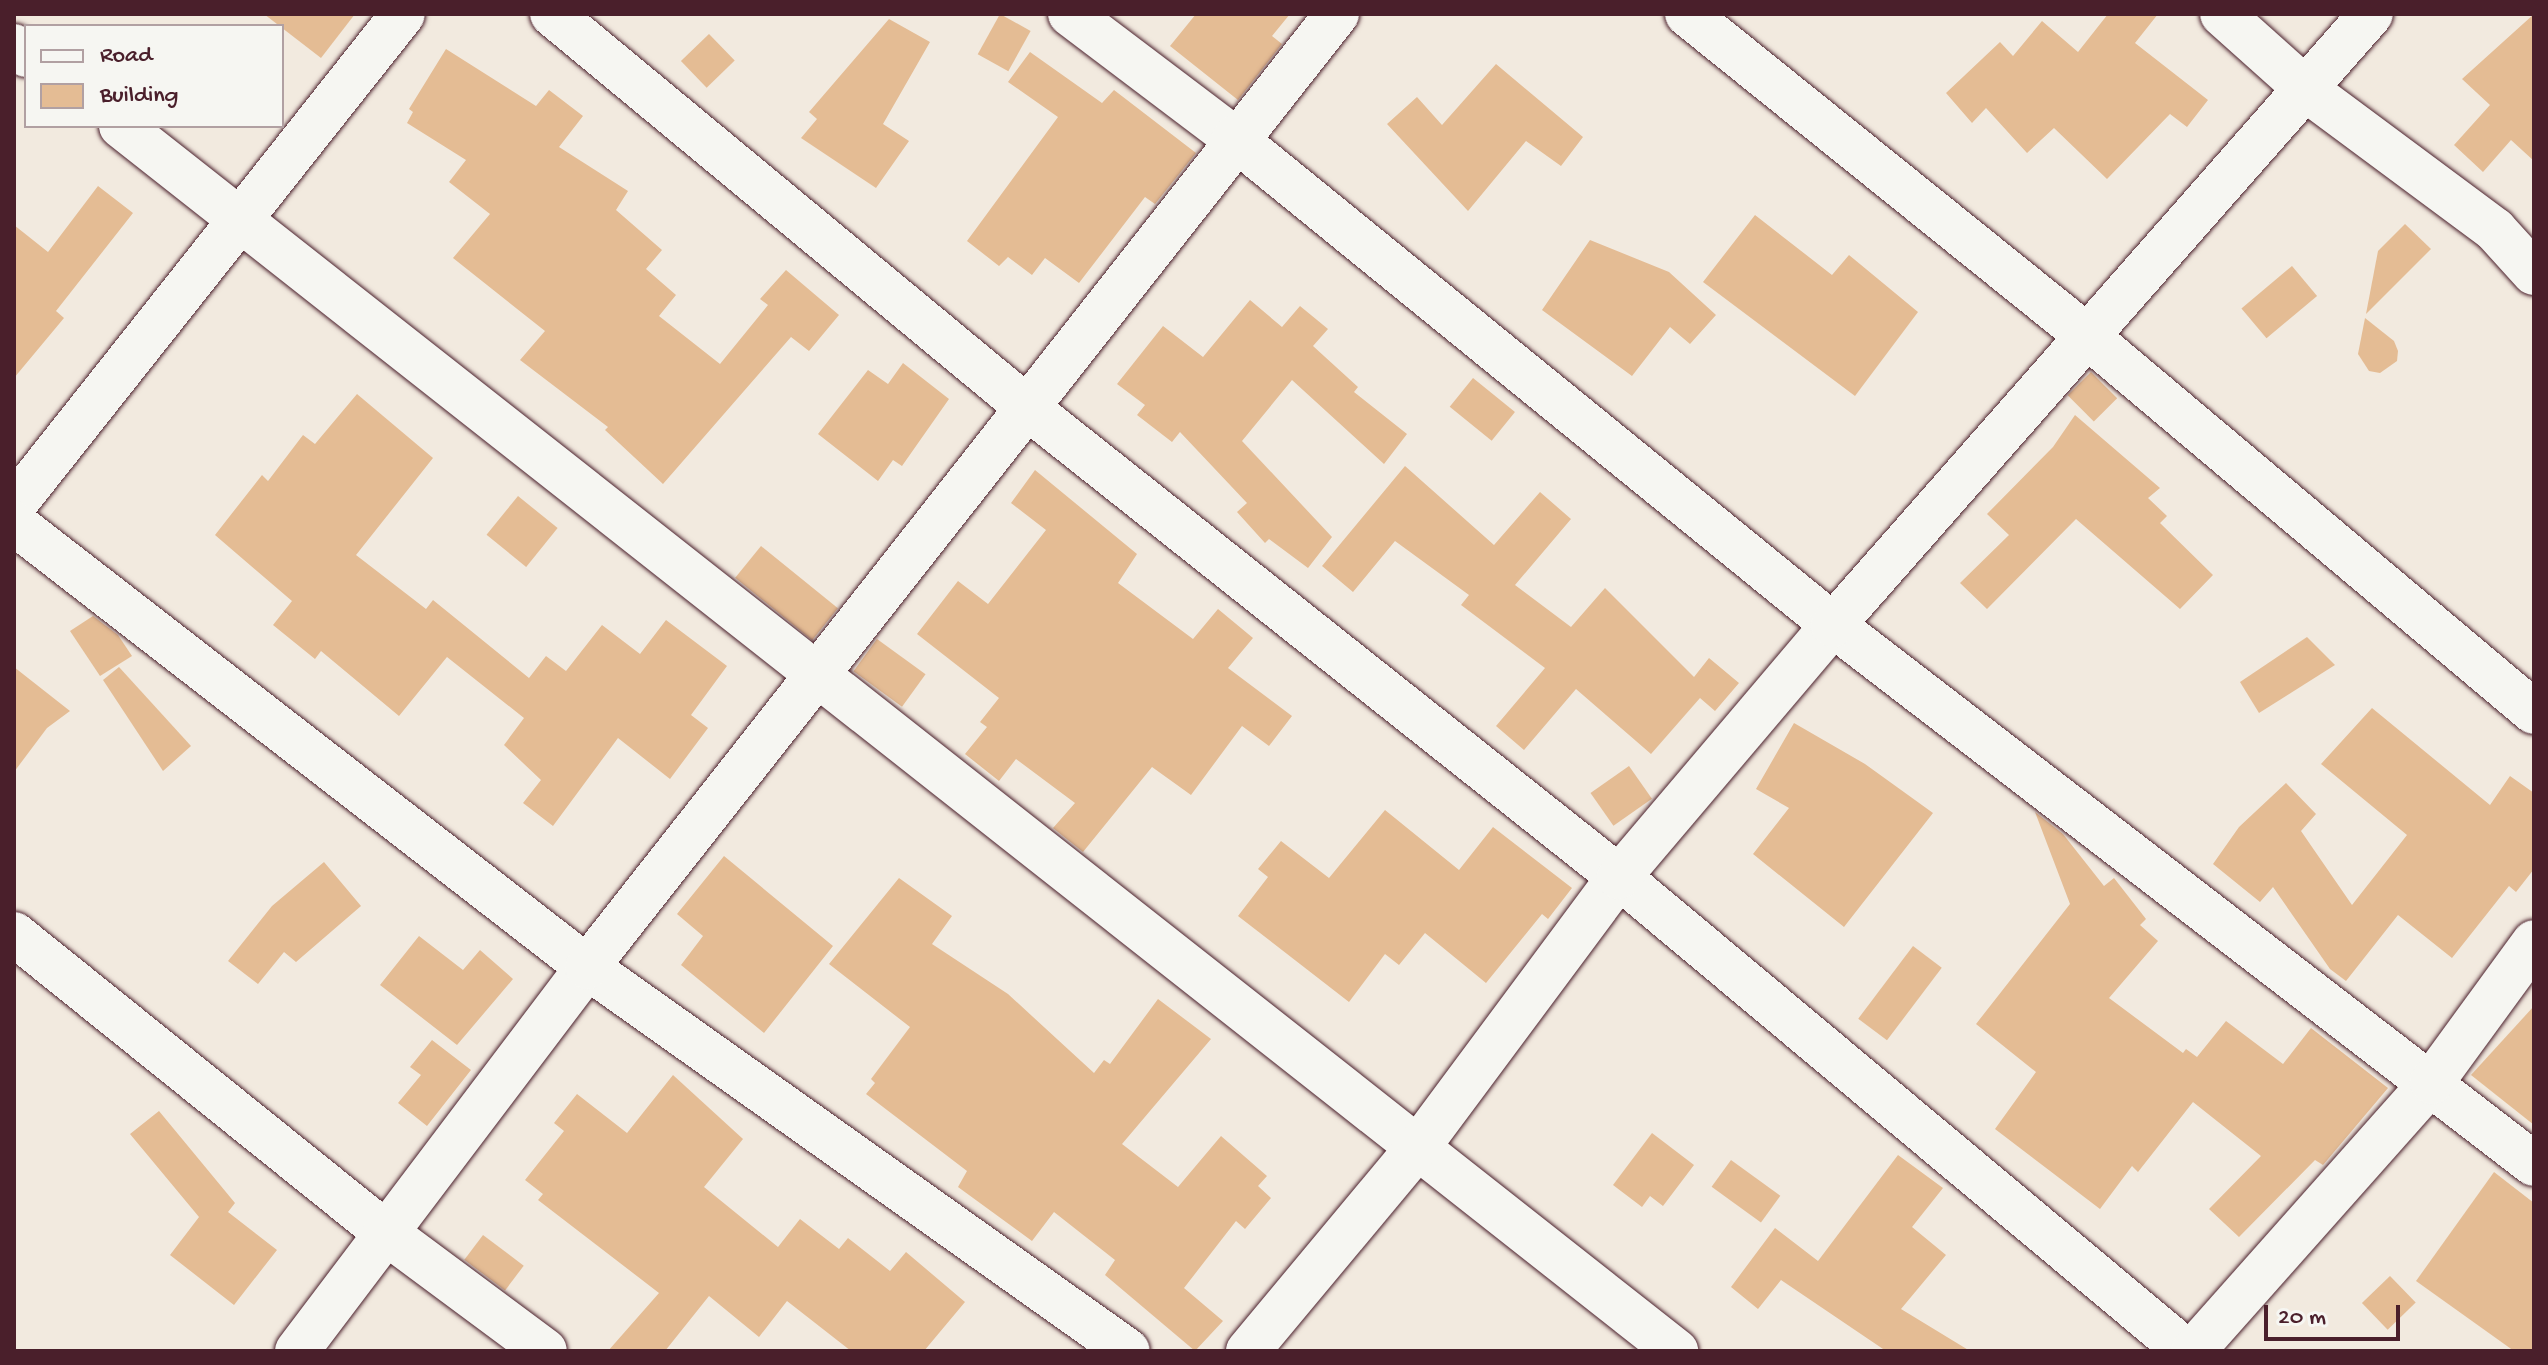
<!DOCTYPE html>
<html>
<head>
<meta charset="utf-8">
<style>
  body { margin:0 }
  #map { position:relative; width:2548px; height:1365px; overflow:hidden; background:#f2eadf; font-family:"Gochi Hand",sans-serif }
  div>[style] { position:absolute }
  .building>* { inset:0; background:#e4bc94; transform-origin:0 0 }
  .roads { filter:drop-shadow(0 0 2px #4a1f2b) drop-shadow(0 0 2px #4a1f2b) }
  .minor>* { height:44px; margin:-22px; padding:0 22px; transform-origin:22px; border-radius:22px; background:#f6f6f2 }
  span { translate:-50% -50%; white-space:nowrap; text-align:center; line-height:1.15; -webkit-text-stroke:8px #f6f6f2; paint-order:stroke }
  .frame { position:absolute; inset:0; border:16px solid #4a1f2b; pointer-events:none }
  .legend { position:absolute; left:24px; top:24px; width:260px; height:104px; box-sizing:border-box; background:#f6f6f2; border:2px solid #b1a0a2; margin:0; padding:10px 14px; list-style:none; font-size:24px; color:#4a1f2b }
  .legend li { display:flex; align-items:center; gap:16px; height:40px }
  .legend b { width:40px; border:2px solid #b1a0a2 }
  .scale { position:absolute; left:2264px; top:1305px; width:136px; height:36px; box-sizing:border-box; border:4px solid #4a1f2b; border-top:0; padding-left:10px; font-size:24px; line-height:28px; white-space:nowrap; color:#4a1f2b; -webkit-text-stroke:6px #f6f6f2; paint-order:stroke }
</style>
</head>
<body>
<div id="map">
  <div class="building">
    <i style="clip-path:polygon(264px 14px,355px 14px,321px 58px)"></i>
    <i style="left:1000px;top:14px;width:35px;height:46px;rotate:29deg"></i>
    <i style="clip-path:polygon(1196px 14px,1290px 14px,1272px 36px,1282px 44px,1238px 100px,1170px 46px)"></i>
    <i style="clip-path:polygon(2108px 14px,2158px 14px,2135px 43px,2208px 100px,2187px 127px,2170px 114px,2107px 179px,2054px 128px,2027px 153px,1986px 108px,1972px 123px,1946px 93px,2000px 42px,2013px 56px,2042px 21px,2078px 52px)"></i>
    <i style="clip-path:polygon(2534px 14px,2534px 161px,2511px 140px,2483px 172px,2454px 145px,2490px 105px,2462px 79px)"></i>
    <i style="clip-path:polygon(889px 19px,930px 42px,883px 124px,909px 141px,876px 188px,801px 138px,817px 119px,809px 112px)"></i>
    <i style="left:709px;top:34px;width:37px;height:39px;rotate:46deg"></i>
    <i style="clip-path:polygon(446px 49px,536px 106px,549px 90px,583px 116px,559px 147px,628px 191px,616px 210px,662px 250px,646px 269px,676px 295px,659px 316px,720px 364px,768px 305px,760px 299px,786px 270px,839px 315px,809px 351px,791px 337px,663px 484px,605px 430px,608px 427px,520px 360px,545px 331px,453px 258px,490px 214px,449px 182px,466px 160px,407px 123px,413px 112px,409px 109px)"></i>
    <i style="clip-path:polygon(1030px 52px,1102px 103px,1114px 90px,1196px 153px,1155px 204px,1145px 197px,1079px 283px,1045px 258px,1032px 275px,1008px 257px,999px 266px,967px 241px,1058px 117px,1008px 82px)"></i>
    <i style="clip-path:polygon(1496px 64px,1583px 137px,1561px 166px,1526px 141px,1468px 211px,1387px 124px,1417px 97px,1442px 125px)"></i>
    <i style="clip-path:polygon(98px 186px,133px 213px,56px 311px,64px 318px,14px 378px,14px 225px,48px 252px)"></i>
    <i style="clip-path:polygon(1755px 215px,1832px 275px,1849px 255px,1918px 312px,1855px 396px,1703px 282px)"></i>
    <i style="clip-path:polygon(2405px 224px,2431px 249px,2366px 314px,2378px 251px)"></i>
    <i style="clip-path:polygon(1590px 240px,1669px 272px,1716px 315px,1690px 344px,1670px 327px,1632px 376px,1542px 310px)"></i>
    <i style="left:2292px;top:266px;width:39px;height:66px;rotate:50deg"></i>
    <i style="clip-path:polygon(1250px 300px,1282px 327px,1300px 306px,1328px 329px,1313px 346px,1358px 387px,1354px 392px,1407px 434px,1384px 464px,1292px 380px,1242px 441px,1332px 537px,1308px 568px,1269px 539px,1265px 543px,1237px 512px,1247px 503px,1180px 432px,1172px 442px,1137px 415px,1145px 405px,1117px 384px,1163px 326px,1203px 357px)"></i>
    <i style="clip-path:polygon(2365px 318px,2394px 341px,2398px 351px,2397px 361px,2380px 373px,2369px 371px,2358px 354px)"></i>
    <i style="clip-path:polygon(903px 363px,949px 399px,902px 466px,893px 460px,878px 481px,818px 434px,868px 370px,888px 384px)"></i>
    <i style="left:2091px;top:372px;width:37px;height:33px;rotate:45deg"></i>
    <i style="left:1473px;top:378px;width:54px;height:37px;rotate:39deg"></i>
    <i style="clip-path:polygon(357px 394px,433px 458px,356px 555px,426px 609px,433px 600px,529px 678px,546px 656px,566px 671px,602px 625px,640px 654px,666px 620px,727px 666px,691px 715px,708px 728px,670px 779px,618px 738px,553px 826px,523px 803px,541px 780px,504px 745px,524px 718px,447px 657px,399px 716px,321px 651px,315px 659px,273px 625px,292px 601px,215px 535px,262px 475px,268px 481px,303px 435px,315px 444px)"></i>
    <i style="clip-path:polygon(2075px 415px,2160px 488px,2148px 498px,2167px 516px,2160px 523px,2213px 575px,2180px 609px,2076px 519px,1987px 609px,1960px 583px,2009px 535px,1987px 514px,2053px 447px)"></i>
    <i style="clip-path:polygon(1405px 466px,1494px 545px,1540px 492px,1571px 519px,1515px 585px,1571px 627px,1605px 588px,1694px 677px,1709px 658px,1739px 683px,1715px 711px,1700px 698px,1651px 754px,1576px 689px,1524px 750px,1496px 726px,1545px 668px,1461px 605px,1469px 595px,1395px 541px,1353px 592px,1322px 566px)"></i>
    <i style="clip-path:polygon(1035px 470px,1137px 554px,1118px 583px,1193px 639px,1218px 609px,1253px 638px,1228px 668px,1292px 716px,1269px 746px,1242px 726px,1191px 795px,1152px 767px,1083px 852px,1053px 828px,1075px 803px,1016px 759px,999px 781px,965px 754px,987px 727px,980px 722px,999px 698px,917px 634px,958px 581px,988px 604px,1046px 530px,1011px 503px)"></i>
    <i style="left:518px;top:496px;width:51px;height:50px;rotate:39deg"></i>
    <i style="left:761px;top:546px;width:99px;height:41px;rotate:39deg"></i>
    <i style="clip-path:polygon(93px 616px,118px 635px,132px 656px,100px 676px,70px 631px)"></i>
    <i style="clip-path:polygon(2307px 637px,2335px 665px,2259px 713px,2240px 682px)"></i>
    <i style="left:877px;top:639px;width:60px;height:40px;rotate:36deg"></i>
    <i style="clip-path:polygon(14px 667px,70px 711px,47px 728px,14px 772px)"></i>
    <i style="clip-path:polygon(119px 667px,191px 746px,163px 771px,103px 680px)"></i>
    <i style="clip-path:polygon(2372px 708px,2490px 805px,2510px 776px,2534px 793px,2534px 869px,2516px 892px,2509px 886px,2452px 958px,2398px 915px,2346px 981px,2330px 969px,2273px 887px,2260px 902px,2213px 864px,2239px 827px,2286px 783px,2316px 814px,2301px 831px,2352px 905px,2407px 835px,2321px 764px)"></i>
    <i style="clip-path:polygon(1794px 723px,1865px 764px,1933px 813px,1844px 927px,1753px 854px,1789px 808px,1756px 789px)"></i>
    <i style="left:1629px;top:766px;width:40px;height:47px;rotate:55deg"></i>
    <i style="clip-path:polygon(1385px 810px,1459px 870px,1493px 827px,1572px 888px,1548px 919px,1542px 914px,1486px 983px,1425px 933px,1399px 965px,1385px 954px,1349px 1002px,1238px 916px,1268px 877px,1258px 869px,1281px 841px,1329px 878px)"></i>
    <i style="clip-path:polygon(2035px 812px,2063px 834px,2104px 886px,2114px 878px,2146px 919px,2140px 925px,2158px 941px,2109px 998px,2183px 1053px,2186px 1049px,2197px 1057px,2226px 1021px,2283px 1064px,2311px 1028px,2388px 1088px,2323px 1165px,2315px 1160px,2239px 1237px,2209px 1209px,2261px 1156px,2193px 1102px,2138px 1172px,2132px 1166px,2100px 1209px,1995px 1129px,2036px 1072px,1976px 1024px,2070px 904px)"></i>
    <i style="clip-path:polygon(724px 856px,833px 946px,764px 1033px,681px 965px,703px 936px,677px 914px)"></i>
    <i style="clip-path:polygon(324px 862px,361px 906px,296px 962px,284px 952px,258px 984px,228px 961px,272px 906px)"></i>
    <i style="clip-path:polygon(899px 878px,952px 916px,932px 944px,1008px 994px,1094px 1073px,1104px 1060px,1110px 1064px,1158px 999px,1211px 1039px,1122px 1144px,1178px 1187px,1221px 1136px,1267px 1176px,1258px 1186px,1271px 1198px,1245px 1229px,1236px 1221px,1184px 1288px,1223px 1321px,1195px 1351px,1105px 1275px,1115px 1260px,1054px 1212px,1032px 1241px,958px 1187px,967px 1171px,866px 1094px,875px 1083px,871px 1079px,910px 1027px,829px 964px)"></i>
    <i style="clip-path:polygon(419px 936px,463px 970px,480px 950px,513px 979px,457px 1045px,380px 985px)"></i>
    <i style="left:1913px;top:946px;width:36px;height:91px;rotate:37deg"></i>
    <i style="clip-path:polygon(2534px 1006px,2534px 1125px,2471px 1075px)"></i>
    <i style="clip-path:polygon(432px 1040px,471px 1070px,427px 1126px,398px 1103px,421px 1075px,410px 1067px)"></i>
    <i style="clip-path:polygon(673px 1075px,743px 1139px,704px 1187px,778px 1247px,800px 1219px,839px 1249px,848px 1238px,890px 1271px,906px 1252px,965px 1302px,924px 1351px,851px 1351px,787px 1301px,759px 1337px,709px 1296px,665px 1351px,608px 1351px,659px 1293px,538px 1200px,543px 1194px,525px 1180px,564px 1131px,554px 1123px,577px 1094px,627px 1133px)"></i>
    <i style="clip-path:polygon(159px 1111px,235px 1203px,228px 1212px,277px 1250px,234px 1305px,170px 1255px,199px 1217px,130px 1134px)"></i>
    <i style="clip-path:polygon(1652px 1133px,1694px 1165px,1663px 1206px,1650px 1196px,1642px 1207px,1613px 1185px)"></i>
    <i style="clip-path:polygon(1898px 1155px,1943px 1188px,1912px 1227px,1946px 1255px,1901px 1309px,1970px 1351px,1886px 1351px,1781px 1280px,1758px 1309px,1731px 1287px,1775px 1228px,1818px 1261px)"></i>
    <i style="left:1731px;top:1160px;width:61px;height:33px;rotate:36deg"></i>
    <i style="clip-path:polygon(2494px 1172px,2534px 1203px,2534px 1351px,2514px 1351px,2416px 1281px)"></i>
    <i style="left:483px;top:1235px;width:51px;height:31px;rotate:37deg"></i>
    <i style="left:2390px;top:1276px;width:37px;height:39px;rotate:46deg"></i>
  </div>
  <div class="roads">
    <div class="minor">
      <i style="left:552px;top:14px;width:619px;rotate:39.63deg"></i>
      <i style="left:1029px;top:409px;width:753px;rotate:38.42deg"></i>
      <i style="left:1619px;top:877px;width:739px;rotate:39.89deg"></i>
      <i style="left:1070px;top:14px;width:206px;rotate:37.1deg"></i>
      <i style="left:1234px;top:138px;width:772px;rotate:39.11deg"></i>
      <i style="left:1833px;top:625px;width:884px;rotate:37.56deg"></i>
      <i style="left:1687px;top:14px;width:514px;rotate:38.83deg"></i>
      <i style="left:2087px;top:336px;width:584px;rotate:40.07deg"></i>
      <i style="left:2222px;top:14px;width:115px;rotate:41.8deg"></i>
      <i style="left:2308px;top:91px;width:233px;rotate:36.6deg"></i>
      <i style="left:2495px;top:230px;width:58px;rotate:47.8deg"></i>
      <i style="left:14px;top:46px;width:15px;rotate:37deg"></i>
      <i style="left:121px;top:126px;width:1980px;rotate:38.23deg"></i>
      <i style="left:14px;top:505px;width:626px;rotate:-51.61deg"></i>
      <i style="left:14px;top:523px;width:725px;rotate:37.77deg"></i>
      <i style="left:587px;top:967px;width:663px;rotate:35.37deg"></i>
      <i style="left:14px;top:934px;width:476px;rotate:38.8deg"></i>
      <i style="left:385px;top:1232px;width:199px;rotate:36.6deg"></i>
      <i style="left:297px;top:1351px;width:481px;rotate:-52.9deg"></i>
      <i style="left:587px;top:967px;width:1213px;rotate:-51.8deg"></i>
      <i style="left:1248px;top:1351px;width:267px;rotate:-50.2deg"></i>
      <i style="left:1419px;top:1146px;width:335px;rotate:-53.4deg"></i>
      <i style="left:1619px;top:877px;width:331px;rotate:-49.7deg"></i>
      <i style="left:1833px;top:625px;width:814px;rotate:-48.64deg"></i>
      <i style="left:2193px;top:1351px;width:360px;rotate:-48.4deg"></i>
      <i style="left:2432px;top:1082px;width:173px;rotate:-53.9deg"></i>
    </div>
  </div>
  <div class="frame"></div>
  <ul class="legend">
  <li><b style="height:10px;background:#f6f6f2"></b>Road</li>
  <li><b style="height:22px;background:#e4bc94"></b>Building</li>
  </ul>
  <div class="scale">20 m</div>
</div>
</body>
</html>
